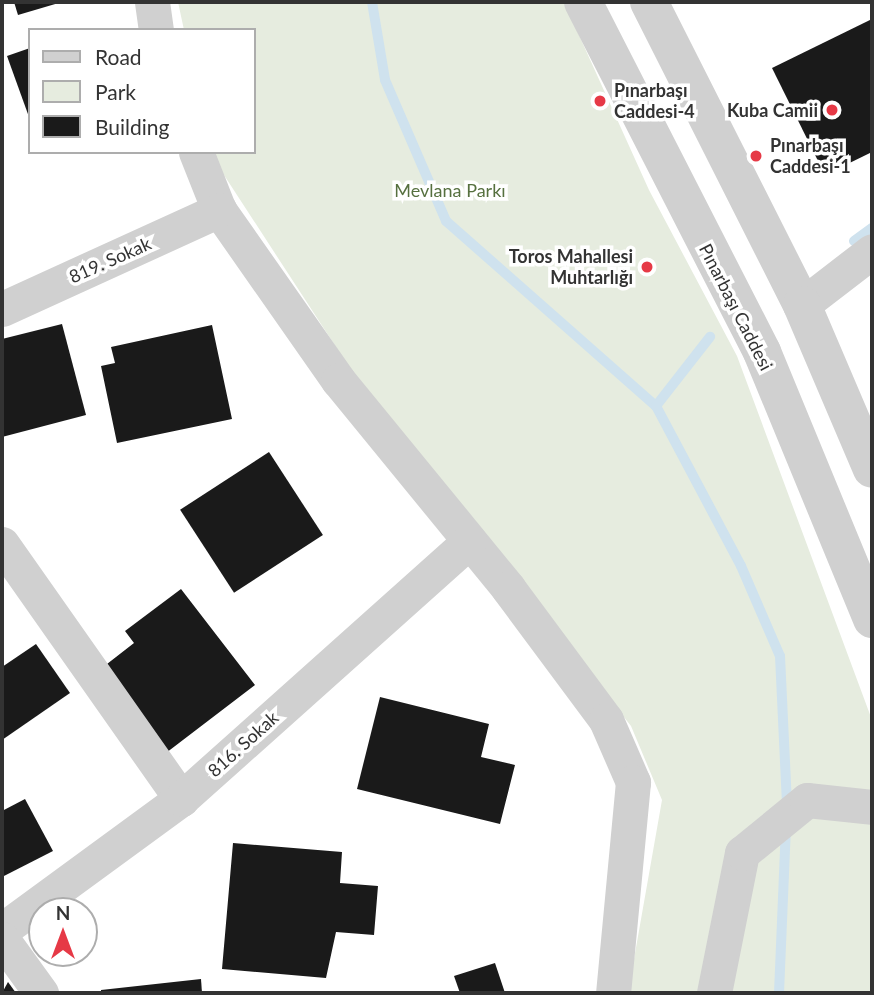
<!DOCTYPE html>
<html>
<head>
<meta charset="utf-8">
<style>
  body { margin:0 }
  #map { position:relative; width:874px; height:995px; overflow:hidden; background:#fff; font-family:Lato,sans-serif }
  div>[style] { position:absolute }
  .green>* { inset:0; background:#e6ecdf }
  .stream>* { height:10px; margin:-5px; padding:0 5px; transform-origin:5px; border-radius:5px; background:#cfe2ee }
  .building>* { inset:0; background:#1a1a1a; transform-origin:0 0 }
  .minor>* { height:35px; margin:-17.5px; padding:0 17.5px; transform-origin:17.5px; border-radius:17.5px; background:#d0d0d0 }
  .tertiary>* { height:38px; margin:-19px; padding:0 19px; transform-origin:19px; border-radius:19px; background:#d0d0d0 }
  .dots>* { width:19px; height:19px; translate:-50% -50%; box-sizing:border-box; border:4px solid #fff; border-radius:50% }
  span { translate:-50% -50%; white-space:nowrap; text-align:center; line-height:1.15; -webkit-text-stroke:7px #fff; paint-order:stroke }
  .poi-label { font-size:18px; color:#333; font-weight:700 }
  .left { translate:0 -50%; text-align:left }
  .right { translate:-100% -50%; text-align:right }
  .park-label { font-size:18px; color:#56703f }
  .street-label { font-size:18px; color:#333 }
  .frame { position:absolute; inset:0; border:4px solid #333; pointer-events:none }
  .legend { position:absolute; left:28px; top:28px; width:228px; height:126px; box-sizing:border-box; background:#fff; border:2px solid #adadad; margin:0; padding:9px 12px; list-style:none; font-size:21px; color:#333 }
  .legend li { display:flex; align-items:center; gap:14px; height:35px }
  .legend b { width:35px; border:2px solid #adadad }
  .north { position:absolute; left:28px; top:897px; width:70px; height:70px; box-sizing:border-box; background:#fff; border:2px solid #adadad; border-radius:50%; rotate:0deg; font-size:19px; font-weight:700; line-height:28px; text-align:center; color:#333 }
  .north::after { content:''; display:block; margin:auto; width:24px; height:32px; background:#e63946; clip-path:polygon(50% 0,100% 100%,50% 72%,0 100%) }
</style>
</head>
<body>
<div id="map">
  <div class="green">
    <i style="clip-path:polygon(178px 2px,564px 2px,649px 190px,737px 356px,872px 720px,872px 993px,628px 993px,662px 800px,631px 726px,362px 387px,209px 152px,254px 152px,254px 30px,184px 30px)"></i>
  </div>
  <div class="stream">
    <i style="left:372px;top:2px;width:79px;rotate:80.5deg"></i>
    <i style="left:385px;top:80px;width:154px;rotate:66.6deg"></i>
    <i style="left:446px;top:221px;width:280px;rotate:41.4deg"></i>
    <i style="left:656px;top:406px;width:181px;rotate:62deg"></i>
    <i style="left:741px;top:566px;width:98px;rotate:66.6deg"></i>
    <i style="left:780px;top:656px;width:149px;rotate:87.3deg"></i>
    <i style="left:854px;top:241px;width:22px;rotate:-36deg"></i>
    <i style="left:656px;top:406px;width:88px;rotate:-52deg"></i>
    <i style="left:779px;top:993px;width:166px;rotate:-87.6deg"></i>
  </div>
  <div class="building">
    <i style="clip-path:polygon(14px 2px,62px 2px,18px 15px)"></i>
    <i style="clip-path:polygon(872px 19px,872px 152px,825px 175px,772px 68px)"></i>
    <i style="clip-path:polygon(30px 48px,30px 117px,29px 117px,7px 56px)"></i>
    <i style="clip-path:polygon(62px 324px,86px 415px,2px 437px,2px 339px)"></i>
    <i style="clip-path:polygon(212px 325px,232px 419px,117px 443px,101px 366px,115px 363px,111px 347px)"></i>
    <i style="left:269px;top:452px;width:99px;height:106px;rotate:57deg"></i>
    <i style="clip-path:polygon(181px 589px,255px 685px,162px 756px,98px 671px,134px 643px,125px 631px)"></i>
    <i style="clip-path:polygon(36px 644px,70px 693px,2px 740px,2px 667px)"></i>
    <i style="clip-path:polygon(380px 697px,489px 724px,481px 757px,515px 765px,500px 824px,357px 789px)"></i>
    <i style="clip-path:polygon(25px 799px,53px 851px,2px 877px,2px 811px)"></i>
    <i style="clip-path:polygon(233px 843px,342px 852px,340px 883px,378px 886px,374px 935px,336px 932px,326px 978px,222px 969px)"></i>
    <i style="clip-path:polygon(495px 963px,505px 993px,460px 993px,454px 976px)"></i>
    <i style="clip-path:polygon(201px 979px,202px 993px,101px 993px,101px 990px)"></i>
    <i style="clip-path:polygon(8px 982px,16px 993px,2px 993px)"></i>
  </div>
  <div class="minor">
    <i style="left:152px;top:2px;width:28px;rotate:82deg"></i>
    <i style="left:196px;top:152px;width:62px;rotate:68.4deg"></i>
    <i style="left:219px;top:210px;width:208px;rotate:55deg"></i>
    <i style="left:338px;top:380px;width:269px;rotate:50.7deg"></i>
    <i style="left:508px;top:588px;width:164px;rotate:53.4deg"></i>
    <i style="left:606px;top:720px;width:68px;rotate:66.5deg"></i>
    <i style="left:633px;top:782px;width:212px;rotate:95.4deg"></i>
    <i style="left:802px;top:305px;width:88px;rotate:-37.6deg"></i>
    <i style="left:2px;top:309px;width:239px;rotate:-24.5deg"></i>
    <i style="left:2px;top:544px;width:312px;rotate:54.9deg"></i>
    <i style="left:2px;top:930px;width:222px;rotate:-36.2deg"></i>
    <i style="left:181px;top:799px;width:387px;rotate:-41.8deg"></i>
    <i style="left:2px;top:939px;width:67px;rotate:54.2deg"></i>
    <i style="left:714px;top:993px;width:143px;rotate:-78.7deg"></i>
    <i style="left:742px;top:853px;width:84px;rotate:-39.2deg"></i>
    <i style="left:807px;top:800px;width:65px;rotate:6.1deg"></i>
  </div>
  <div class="tertiary">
    <i style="left:583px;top:2px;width:393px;rotate:62.9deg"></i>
    <i style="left:762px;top:352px;width:289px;rotate:67.6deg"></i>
    <i style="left:649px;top:2px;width:339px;rotate:63.2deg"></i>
    <i style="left:802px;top:305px;width:178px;rotate:66.9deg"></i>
  </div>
  <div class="dots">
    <i style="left:600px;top:101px;background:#e63946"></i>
    <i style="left:832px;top:110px;background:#e63946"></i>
    <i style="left:756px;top:156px;background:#e63946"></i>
    <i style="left:647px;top:267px;background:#e63946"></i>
  </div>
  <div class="poi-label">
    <span class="left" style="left:614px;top:101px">Pınarbaşı<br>Caddesi-4</span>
    <span class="right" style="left:818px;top:110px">Kuba Camii</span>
    <span class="left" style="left:770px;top:156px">Pınarbaşı<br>Caddesi-1</span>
    <span class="right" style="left:633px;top:267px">Toros Mahallesi<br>Muhtarlığı</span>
  </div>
  <div class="park-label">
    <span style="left:450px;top:190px">Mevlana Parkı</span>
  </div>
  <div class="street-label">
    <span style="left:110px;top:260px;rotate:-24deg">819. Sokak</span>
    <span style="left:736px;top:307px;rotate:63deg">Pınarbaşı Caddesi</span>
    <span style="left:243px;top:744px;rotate:-42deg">816. Sokak</span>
  </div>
  <div class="frame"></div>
  <ul class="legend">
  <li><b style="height:9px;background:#d0d0d0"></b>Road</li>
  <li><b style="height:19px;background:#e6ecdf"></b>Park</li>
  <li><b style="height:19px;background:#1a1a1a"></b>Building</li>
  </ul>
  <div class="north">N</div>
</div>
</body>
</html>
